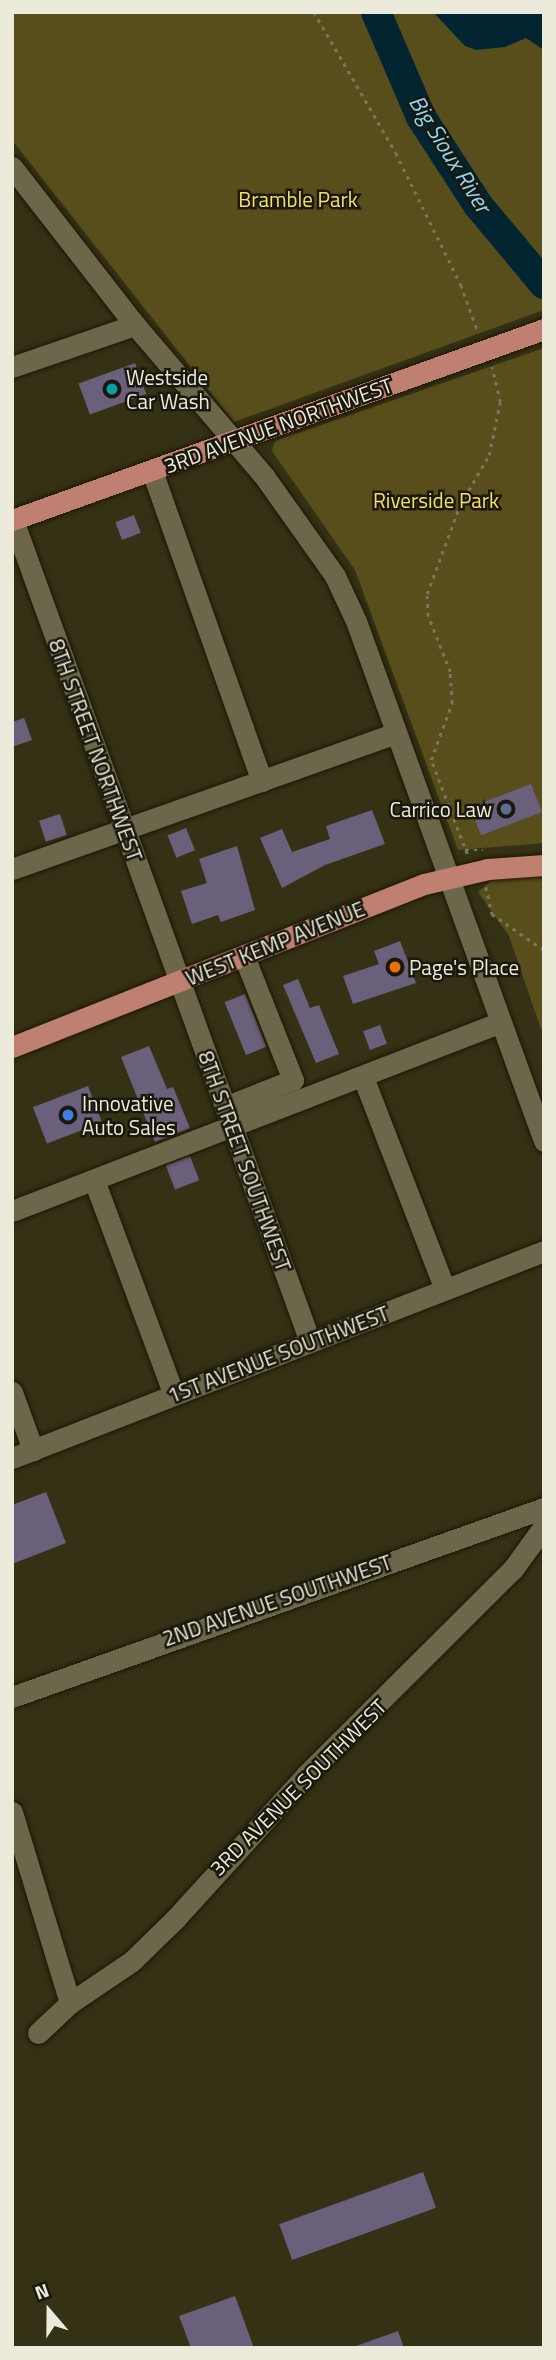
<!DOCTYPE html>
<html>
<head>
<meta charset="utf-8">
<style>
  body { margin:0 }
  #map { position:relative; width:556px; height:2360px; overflow:hidden; background:#353115; font-family:"Titillium Web",sans-serif }
  div>[style] { position:absolute }
  .green>* { inset:0; background:#574e1b }
  .water>* { inset:0; background:#022531 }
  .river>* { height:30px; margin:-15px; padding:0 15px; transform-origin:15px; border-radius:15px; background:#022531 }
  .building>* { inset:0; background:#6a607b; transform-origin:0 0 }
  .path>* { height:2.5px; margin-top:-1.25px; transform-origin:0; background:repeating-linear-gradient(90deg,#79765e 0 3.5px,transparent 0 8.5px) }
  .roads { filter:drop-shadow(0 0 2px #1d1800) drop-shadow(0 0 2px #1d1800) }
  .minor>* { height:21px; margin:-10.5px; padding:0 10.5px; transform-origin:10.5px; border-radius:10.5px; background:#6c674a }
  .major>* { height:21px; margin:-10.5px; padding:0 10.5px; transform-origin:10.5px; border-radius:10.5px; background:#bf8072 }
  .dots>* { width:19px; height:19px; translate:-50% -50%; box-sizing:border-box; border:4px solid #1a180d; border-radius:50% }
  span { translate:-50% -50%; white-space:nowrap; text-align:center; line-height:1.15; -webkit-text-stroke:5px #1a180d; paint-order:stroke }
  .park-label { font-size:21px; color:#f5e066 }
  .poi-label { font-size:21px; color:#eceada }
  .left { translate:0 -50%; text-align:left }
  .right { translate:-100% -50%; text-align:right }
  .street-label { font-size:21px; color:#eceada }
  .water-label { font-size:23px; color:#8dd7f7; font-style:italic }
  .frame { position:absolute; inset:0; border:14px solid #eceada; pointer-events:none }
  .north { position:absolute; left:14px; top:2276px; width:70px; height:70px; -webkit-text-stroke:5px #1a180d; paint-order:stroke; rotate:340deg; font-size:19px; font-weight:700; line-height:28px; text-align:center; color:#eceada }
  .north::after { content:''; display:block; margin:auto; width:24px; height:32px; background:#eceada; clip-path:polygon(50% 0,100% 100%,50% 72%,0 100%) }
</style>
</head>
<body>
<div id="map">
  <div class="green">
    <i style="clip-path:polygon(12px 12px,544px 12px,544px 310px,234px 422px,12px 140px)"></i>
    <i style="clip-path:polygon(544px 348px,544px 843px,458px 850px,355px 570px,272px 451px,275px 441px)"></i>
    <i style="clip-path:polygon(544px 876px,544px 1038px,509px 936px,478px 892px,493px 879px)"></i>
  </div>
  <div class="water">
    <i style="clip-path:polygon(433px 12px,544px 12px,544px 50px,526px 38px,505px 47px,476px 50px,465px 46px)"></i>
  </div>
  <div class="river">
    <i style="left:376px;top:12px;width:114px;rotate:66.8deg"></i>
    <i style="left:421px;top:117px;width:105px;rotate:57.1deg"></i>
    <i style="left:478px;top:205px;width:103px;rotate:50.1deg"></i>
  </div>
  <div class="building">
    <i style="left:135px;top:363px;width:33px;height:60px;rotate:70deg"></i>
    <i style="left:134px;top:515px;width:19px;height:20px;rotate:69deg"></i>
    <i style="clip-path:polygon(24px 718px,32px 740px,12px 747px,12px 722px)"></i>
    <i style="left:531px;top:784px;width:30px;height:65px;rotate:69deg"></i>
    <i style="clip-path:polygon(372px 810px,385px 844px,325px 865px,282px 888px,260px 838px,282px 829px,292px 852px,330px 839px,326px 826px)"></i>
    <i style="left:60px;top:814px;width:22px;height:22px;rotate:72deg"></i>
    <i style="left:186px;top:828px;width:24px;height:20px;rotate:68deg"></i>
    <i style="clip-path:polygon(237px 846px,255px 910px,221px 922px,218px 915px,192px 924px,181px 891px,207px 883px,199px 859px)"></i>
    <i style="clip-path:polygon(400px 941px,416px 983px,353px 1004px,343px 976px,379px 964px,374px 951px)"></i>
    <i style="clip-path:polygon(298px 979px,310px 1008px,319px 1005px,339px 1054px,316px 1063px,283px 985px)"></i>
    <i style="left:245px;top:994px;width:57px;height:22px;rotate:68deg"></i>
    <i style="left:380px;top:1025px;width:20px;height:18px;rotate:70deg"></i>
    <i style="clip-path:polygon(149px 1046px,167px 1089px,173px 1087px,190px 1128px,155px 1142px,121px 1057px)"></i>
    <i style="left:88px;top:1086px;width:39px;height:59px;rotate:69deg"></i>
    <i style="left:190px;top:1156px;width:26px;height:26px;rotate:69deg"></i>
    <i style="clip-path:polygon(46px 1492px,66px 1543px,12px 1564px,12px 1505px)"></i>
    <i style="left:423px;top:2172px;width:38px;height:153px;rotate:70deg"></i>
    <i style="clip-path:polygon(235px 2296px,254px 2348px,191px 2348px,179px 2316px)"></i>
    <i style="clip-path:polygon(398px 2331px,404px 2348px,356px 2348px,356px 2346px)"></i>
  </div>
  <div class="path">
    <i style="left:314px;top:12px;width:163px;rotate:59.8deg"></i>
    <i style="left:396px;top:153px;width:147px;rotate:63.8deg"></i>
    <i style="left:461px;top:285px;width:50px;rotate:70.1deg"></i>
    <i style="left:465px;top:850px;width:18px"></i>
    <i style="left:467px;top:854px;width:101px;rotate:-111deg"></i>
    <i style="left:431px;top:760px;width:61px;rotate:-69.8deg"></i>
    <i style="left:452px;top:703px;width:31px;rotate:-94deg"></i>
    <i style="left:450px;top:672px;width:60px;rotate:-111.4deg"></i>
    <i style="left:428px;top:616px;width:22px;rotate:-93deg"></i>
    <i style="left:427px;top:594px;width:95px;rotate:-69.7deg"></i>
    <i style="left:460px;top:505px;width:58px;rotate:-59.9deg"></i>
    <i style="left:489px;top:455px;width:54px;rotate:-78.3deg"></i>
    <i style="left:500px;top:402px;width:36px;rotate:-103deg"></i>
    <i style="left:486px;top:887px;width:28px;rotate:77deg"></i>
    <i style="left:492px;top:914px;width:63px;rotate:34.7deg"></i>
  </div>
  <div class="roads">
    <div class="minor">
      <i style="left:12px;top:167px;width:200px;rotate:52.1deg"></i>
      <i style="left:135px;top:325px;width:199px;rotate:49.5deg"></i>
      <i style="left:264px;top:476px;width:123px;rotate:54.6deg"></i>
      <i style="left:335px;top:576px;width:50px;rotate:65deg"></i>
      <i style="left:356px;top:621px;width:553px;rotate:70.12deg"></i>
      <i style="left:12px;top:367px;width:130px;rotate:-18.9deg"></i>
      <i style="left:152px;top:471px;width:329px;rotate:70.5deg"></i>
      <i style="left:13px;top:520px;width:874px;rotate:70.13deg"></i>
      <i style="left:12px;top:869px;width:407px;rotate:-19.5deg"></i>
      <i style="left:363px;top:1077px;width:227px;rotate:68.9deg"></i>
      <i style="left:225px;top:1107px;width:73px;rotate:-21.7deg"></i>
      <i style="left:293px;top:1080px;width:133px;rotate:-111.6deg"></i>
      <i style="left:94px;top:1180px;width:229px;rotate:69.6deg"></i>
      <i style="left:12px;top:1211px;width:524px;rotate:-21.13deg"></i>
      <i style="left:12px;top:1392px;width:62px;rotate:70.1deg"></i>
      <i style="left:12px;top:1458px;width:571px;rotate:-21.26deg"></i>
      <i style="left:12px;top:1697px;width:565px;rotate:-19.56deg"></i>
      <i style="left:12px;top:1812px;width:200px;rotate:73.1deg"></i>
      <i style="left:38px;top:2033px;width:44px;rotate:-43.2deg"></i>
      <i style="left:70px;top:2003px;width:75px;rotate:-34.1deg"></i>
      <i style="left:132px;top:1961px;width:62px;rotate:-44.3deg"></i>
      <i style="left:176px;top:1918px;width:195px;rotate:-47.7deg"></i>
      <i style="left:307px;top:1774px;width:291px;rotate:-44.9deg"></i>
      <i style="left:513px;top:1569px;width:53px;rotate:-54.2deg"></i>
    </div>
    <div class="major">
      <i style="left:12px;top:520px;width:565px;rotate:-19.75deg"></i>
      <i style="left:12px;top:1047px;width:443px;rotate:-21.6deg"></i>
      <i style="left:424px;top:884px;width:66px;rotate:-13.2deg"></i>
      <i style="left:488px;top:869px;width:56px;rotate:-4.1deg"></i>
    </div>
  </div>
  <div class="dots">
    <i style="left:112px;top:389px;background:#0f9aa8"></i>
    <i style="left:506px;top:809px;background:#5c6f8a"></i>
    <i style="left:395px;top:967px;background:#e8710a"></i>
    <i style="left:68px;top:1115px;background:#3f7fe0"></i>
  </div>
  <div class="park-label">
    <span style="left:298px;top:199px">Bramble Park</span>
    <span style="left:436px;top:500px">Riverside Park</span>
  </div>
  <div class="poi-label">
    <span class="left" style="left:126px;top:389px">Westside<br>Car Wash</span>
    <span class="right" style="left:492px;top:809px">Carrico Law</span>
    <span class="left" style="left:409px;top:967px">Page's Place</span>
    <span class="left" style="left:82px;top:1115px">Innovative<br>Auto Sales</span>
  </div>
  <div class="street-label">
    <span style="left:278px;top:425px;rotate:-20deg">3RD AVENUE NORTHWEST</span>
    <span style="left:96px;top:750px;rotate:70deg">8TH STREET NORTHWEST</span>
    <span style="left:275px;top:943px;rotate:-22deg">WEST KEMP AVENUE</span>
    <span style="left:245px;top:1161px;rotate:70deg">8TH STREET SOUTHWEST</span>
    <span style="left:278px;top:1354px;rotate:-21deg">1ST AVENUE SOUTHWEST</span>
    <span style="left:277px;top:1600px;rotate:-19deg">2ND AVENUE SOUTHWEST</span>
    <span style="left:298px;top:1787px;rotate:-45deg">3RD AVENUE SOUTHWEST</span>
  </div>
  <div class="water-label">
    <span style="left:450px;top:154px;rotate:58deg">Big Sioux River</span>
  </div>
  <div class="frame"></div>
  <div class="north">N</div>
</div>
</body>
</html>
